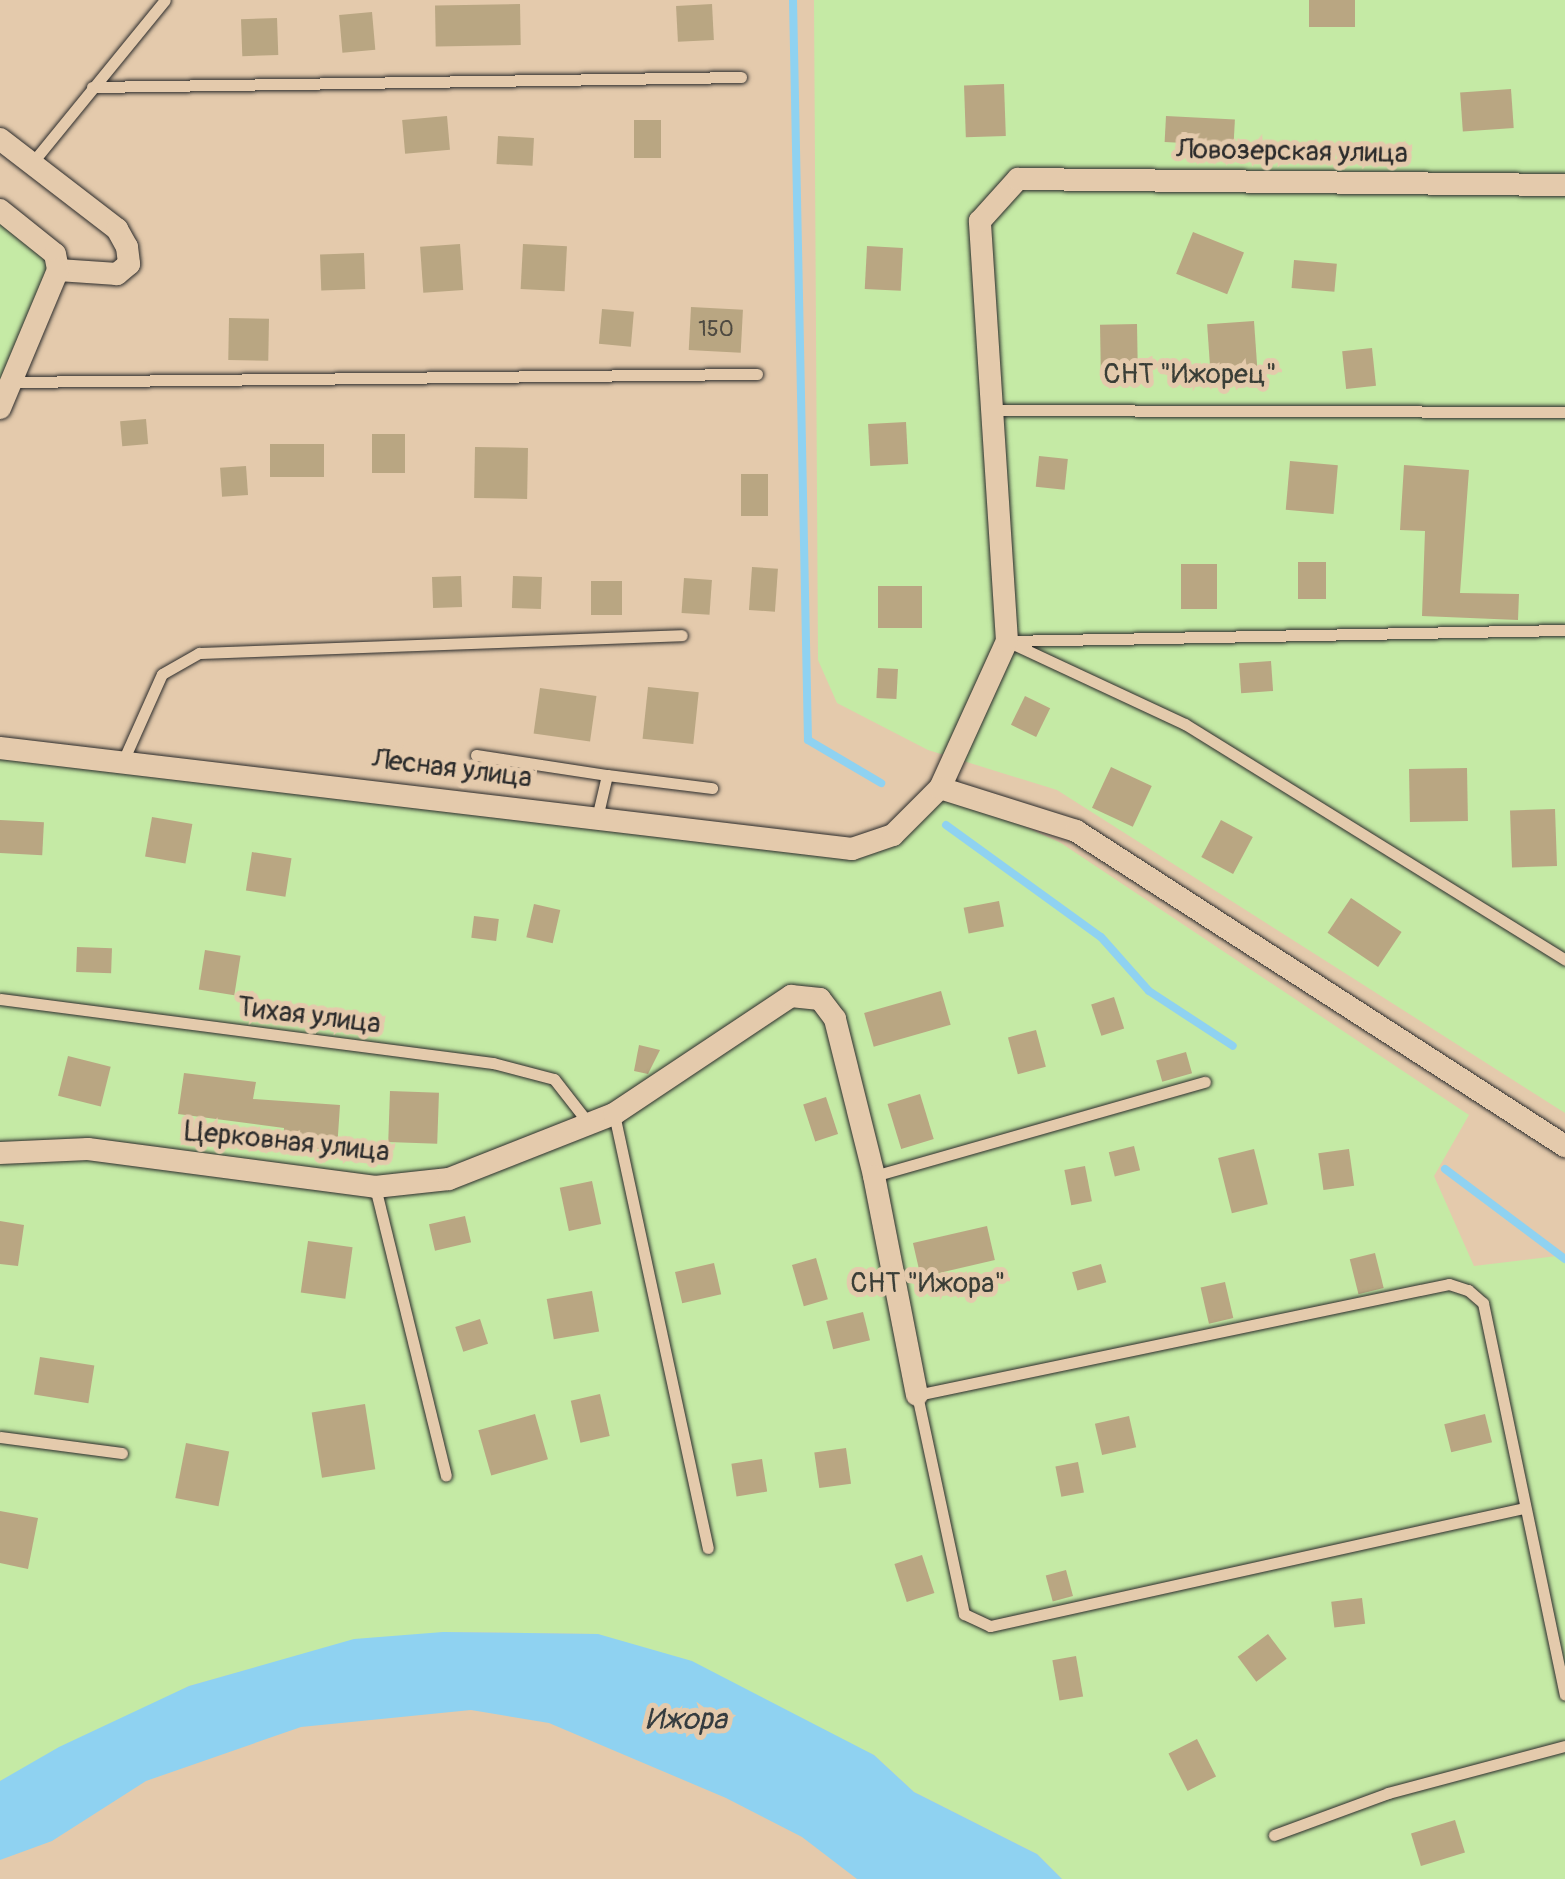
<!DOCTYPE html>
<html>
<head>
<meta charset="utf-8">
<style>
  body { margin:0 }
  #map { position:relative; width:1565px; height:1879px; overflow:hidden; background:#e4caac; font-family:Pangolin,sans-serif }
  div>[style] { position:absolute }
  .green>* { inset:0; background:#c5eaa5 }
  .water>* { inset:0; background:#8fd2f1 }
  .stream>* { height:8px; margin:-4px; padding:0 4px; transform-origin:4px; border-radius:4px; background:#8fd2f1 }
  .building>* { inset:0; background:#b9a682; transform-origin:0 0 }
  .roads { filter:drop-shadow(0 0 2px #2b2b2b) drop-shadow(0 0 2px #2b2b2b) }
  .service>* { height:11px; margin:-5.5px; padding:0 5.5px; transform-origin:5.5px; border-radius:5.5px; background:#e4caac }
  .minor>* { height:22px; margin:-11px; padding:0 11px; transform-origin:11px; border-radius:11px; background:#e4caac }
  span { translate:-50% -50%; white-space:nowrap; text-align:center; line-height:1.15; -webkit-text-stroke:10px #e4caac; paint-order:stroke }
  .number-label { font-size:22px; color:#4e4a41 }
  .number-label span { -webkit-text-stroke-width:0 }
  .street-label { font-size:28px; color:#2b2b2b }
  .park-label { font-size:28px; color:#3a3e37 }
  .water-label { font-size:30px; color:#353c3f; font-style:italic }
</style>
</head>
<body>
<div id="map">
  <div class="green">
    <i style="clip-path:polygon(814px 0,1565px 0,1565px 1113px,1057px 790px,928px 750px,837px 703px,818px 660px)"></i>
    <i style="clip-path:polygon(0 210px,55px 254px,0 408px)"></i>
    <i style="clip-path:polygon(0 748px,852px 849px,893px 835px,940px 788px,1061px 843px,1469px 1115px,1434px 1176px,1474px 1266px,1565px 1255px,1565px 1879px,1062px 1879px,1037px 1854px,914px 1792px,874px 1755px,598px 1634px,443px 1632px,261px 1666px,189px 1686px,0 1781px)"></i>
  </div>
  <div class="water">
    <i style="clip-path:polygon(443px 1632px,598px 1634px,692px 1661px,874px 1755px,914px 1792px,1037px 1854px,1062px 1879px,857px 1879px,802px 1837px,726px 1798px,549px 1723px,471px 1710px,301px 1727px,146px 1781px,52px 1841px,0 1860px,0 1781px,59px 1747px,189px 1686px,354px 1639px)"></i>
  </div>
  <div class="stream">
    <i style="left:793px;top:0;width:740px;rotate:88.84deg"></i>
    <i style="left:808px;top:740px;width:85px;rotate:30.5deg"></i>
    <i style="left:946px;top:825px;width:191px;rotate:35.9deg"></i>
    <i style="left:1101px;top:937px;width:72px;rotate:48.4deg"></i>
    <i style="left:1149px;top:991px;width:100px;rotate:33.2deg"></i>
    <i style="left:1445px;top:1169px;width:150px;rotate:36.9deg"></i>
  </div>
  <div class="building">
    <i style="left:1309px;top:0;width:46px;height:27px"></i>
    <i style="left:520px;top:4px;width:41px;height:85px;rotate:89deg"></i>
    <i style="left:712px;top:4px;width:36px;height:36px;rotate:87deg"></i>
    <i style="left:372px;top:12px;width:38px;height:33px;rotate:85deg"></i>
    <i style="left:277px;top:18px;width:37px;height:36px;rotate:88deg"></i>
    <i style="left:1004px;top:84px;width:52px;height:40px;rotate:88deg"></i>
    <i style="left:1511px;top:89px;width:39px;height:51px;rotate:86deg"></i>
    <i style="left:447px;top:116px;width:34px;height:45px;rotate:85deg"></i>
    <i style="left:1166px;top:116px;width:69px;height:26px;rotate:3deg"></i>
    <i style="left:634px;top:120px;width:27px;height:38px"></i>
    <i style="left:498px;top:136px;width:36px;height:28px;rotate:3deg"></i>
    <i style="left:1193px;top:232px;width:55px;height:45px;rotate:22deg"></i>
    <i style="left:460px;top:244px;width:46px;height:40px;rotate:86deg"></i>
    <i style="left:523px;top:244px;width:44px;height:45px;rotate:3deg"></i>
    <i style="left:867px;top:246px;width:36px;height:43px;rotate:3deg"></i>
    <i style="left:364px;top:253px;width:36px;height:44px;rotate:88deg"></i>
    <i style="left:1294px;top:260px;width:43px;height:28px;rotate:5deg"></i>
    <i style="left:691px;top:307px;width:52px;height:43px;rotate:3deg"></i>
    <i style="left:602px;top:309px;width:32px;height:35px;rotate:5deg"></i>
    <i style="left:229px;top:318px;width:40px;height:42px;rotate:1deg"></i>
    <i style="left:1254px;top:321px;width:45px;height:47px;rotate:86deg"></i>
    <i style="left:1137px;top:324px;width:45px;height:37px;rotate:89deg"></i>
    <i style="left:1372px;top:348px;width:38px;height:30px;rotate:84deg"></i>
    <i style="left:146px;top:419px;width:25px;height:26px;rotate:85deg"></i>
    <i style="left:906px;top:422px;width:42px;height:38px;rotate:87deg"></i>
    <i style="left:372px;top:434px;width:33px;height:39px"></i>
    <i style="left:270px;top:444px;width:54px;height:33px"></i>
    <i style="left:475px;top:447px;width:53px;height:51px;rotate:1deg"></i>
    <i style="left:1039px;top:456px;width:29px;height:31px;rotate:6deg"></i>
    <i style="left:1290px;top:461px;width:48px;height:49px;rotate:5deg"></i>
    <i style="clip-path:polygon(1404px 465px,1469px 470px,1460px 593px,1519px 594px,1518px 620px,1422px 616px,1425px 531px,1400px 530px)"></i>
    <i style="left:246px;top:466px;width:29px;height:26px;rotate:86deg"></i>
    <i style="left:741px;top:474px;width:27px;height:42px"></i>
    <i style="left:1298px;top:562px;width:28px;height:37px"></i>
    <i style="left:1181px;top:564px;width:36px;height:45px"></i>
    <i style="left:752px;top:567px;width:26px;height:43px;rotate:4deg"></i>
    <i style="left:461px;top:576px;width:31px;height:29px;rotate:88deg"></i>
    <i style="left:513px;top:576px;width:29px;height:32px;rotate:2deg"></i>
    <i style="left:684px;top:578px;width:28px;height:35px;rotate:4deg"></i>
    <i style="left:591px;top:581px;width:31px;height:34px"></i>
    <i style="left:878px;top:586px;width:44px;height:42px"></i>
    <i style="left:1271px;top:661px;width:30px;height:32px;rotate:86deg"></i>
    <i style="left:878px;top:668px;width:20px;height:30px;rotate:3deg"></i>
    <i style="left:648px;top:687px;width:51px;height:52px;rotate:6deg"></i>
    <i style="left:540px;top:688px;width:57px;height:46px;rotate:8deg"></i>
    <i style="left:1025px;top:696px;width:28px;height:32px;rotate:26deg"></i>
    <i style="left:1111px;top:767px;width:45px;height:45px;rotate:25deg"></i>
    <i style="left:1467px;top:768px;width:53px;height:58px;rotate:89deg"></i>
    <i style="left:1555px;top:809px;width:57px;height:45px;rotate:88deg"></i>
    <i style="left:152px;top:817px;width:41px;height:40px;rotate:10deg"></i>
    <i style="left:0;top:820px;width:44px;height:33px;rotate:3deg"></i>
    <i style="left:1221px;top:820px;width:36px;height:42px;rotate:28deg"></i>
    <i style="left:252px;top:852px;width:40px;height:39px;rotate:9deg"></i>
    <i style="left:1351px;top:898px;width:61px;height:42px;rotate:34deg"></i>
    <i style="left:999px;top:901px;width:26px;height:36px;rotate:79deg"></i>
    <i style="left:534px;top:904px;width:27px;height:34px;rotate:13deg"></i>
    <i style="left:474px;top:916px;width:25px;height:22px;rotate:7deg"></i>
    <i style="left:77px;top:947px;width:35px;height:25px;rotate:2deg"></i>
    <i style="left:205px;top:950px;width:36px;height:40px;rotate:9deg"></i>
    <i style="left:941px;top:991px;width:35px;height:80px;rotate:74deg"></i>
    <i style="left:1114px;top:997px;width:33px;height:24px;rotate:72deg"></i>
    <i style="left:1036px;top:1030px;width:38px;height:29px;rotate:75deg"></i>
    <i style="clip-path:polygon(639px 1045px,660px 1050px,648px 1074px,634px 1071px)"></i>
    <i style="left:1186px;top:1052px;width:22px;height:31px;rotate:74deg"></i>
    <i style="left:68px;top:1056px;width:44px;height:41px;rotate:14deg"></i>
    <i style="clip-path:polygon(184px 1073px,256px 1082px,253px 1099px,340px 1105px,337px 1150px,283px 1147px,284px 1128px,178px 1114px)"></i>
    <i style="left:390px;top:1091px;width:49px;height:51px;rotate:2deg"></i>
    <i style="left:920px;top:1094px;width:47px;height:34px;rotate:73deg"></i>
    <i style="left:826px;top:1097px;width:39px;height:24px;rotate:72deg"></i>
    <i style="left:1134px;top:1146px;width:25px;height:26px;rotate:76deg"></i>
    <i style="left:1254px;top:1149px;width:57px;height:37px;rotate:76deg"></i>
    <i style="left:1349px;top:1149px;width:37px;height:31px;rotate:82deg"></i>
    <i style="left:1085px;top:1166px;width:36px;height:21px;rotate:79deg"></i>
    <i style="left:592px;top:1181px;width:44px;height:33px;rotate:78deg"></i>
    <i style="left:465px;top:1216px;width:27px;height:37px;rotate:77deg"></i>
    <i style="clip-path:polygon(0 1221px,24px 1225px,18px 1266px,0 1264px)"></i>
    <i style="left:987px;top:1226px;width:35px;height:76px;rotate:77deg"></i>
    <i style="left:308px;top:1241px;width:45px;height:52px;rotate:8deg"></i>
    <i style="left:1375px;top:1253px;width:36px;height:26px;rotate:76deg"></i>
    <i style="left:816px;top:1258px;width:43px;height:25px;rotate:74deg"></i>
    <i style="left:714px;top:1263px;width:32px;height:40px;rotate:77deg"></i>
    <i style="left:1101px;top:1264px;width:19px;height:30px;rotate:74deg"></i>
    <i style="left:1225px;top:1282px;width:37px;height:25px;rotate:77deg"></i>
    <i style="left:592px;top:1291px;width:41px;height:46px;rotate:80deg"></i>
    <i style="left:863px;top:1312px;width:29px;height:38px;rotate:76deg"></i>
    <i style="left:480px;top:1319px;width:26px;height:26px;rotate:72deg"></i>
    <i style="left:40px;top:1357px;width:55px;height:38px;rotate:9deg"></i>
    <i style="left:600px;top:1394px;width:43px;height:30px;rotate:77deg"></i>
    <i style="left:365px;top:1404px;width:66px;height:54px;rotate:81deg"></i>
    <i style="left:535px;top:1414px;width:47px;height:59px;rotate:74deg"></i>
    <i style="left:1485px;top:1414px;width:29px;height:42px;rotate:76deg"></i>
    <i style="left:1129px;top:1416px;width:32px;height:35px;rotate:77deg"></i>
    <i style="left:186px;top:1443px;width:44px;height:56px;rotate:11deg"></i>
    <i style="left:846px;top:1448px;width:36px;height:32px;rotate:82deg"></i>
    <i style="left:762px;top:1459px;width:33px;height:31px;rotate:81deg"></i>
    <i style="left:1078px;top:1462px;width:31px;height:23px;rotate:79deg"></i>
    <i style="clip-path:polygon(0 1511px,38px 1518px,28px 1569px,0 1563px)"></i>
    <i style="left:922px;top:1555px;width:40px;height:29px;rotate:72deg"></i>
    <i style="left:1066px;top:1570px;width:27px;height:21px;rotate:75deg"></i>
    <i style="left:1362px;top:1598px;width:26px;height:31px;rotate:83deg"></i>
    <i style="left:1268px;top:1634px;width:31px;height:38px;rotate:53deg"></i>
    <i style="left:1076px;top:1656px;width:41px;height:24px;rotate:80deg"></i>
    <i style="left:1197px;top:1739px;width:42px;height:32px;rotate:63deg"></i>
    <i style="left:1455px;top:1820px;width:34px;height:46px;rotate:73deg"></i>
  </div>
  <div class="roads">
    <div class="service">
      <i style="left:92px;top:87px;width:649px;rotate:-0.88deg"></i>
      <i style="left:32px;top:163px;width:210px;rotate:-50.8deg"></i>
      <i style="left:12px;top:382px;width:745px;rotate:-0.62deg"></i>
      <i style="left:988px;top:410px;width:577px;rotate:0.2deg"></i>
      <i style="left:1007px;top:641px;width:196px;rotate:25deg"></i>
      <i style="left:1185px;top:724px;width:447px;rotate:31.8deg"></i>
      <i style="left:1007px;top:641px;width:558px;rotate:-1.13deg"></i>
      <i style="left:476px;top:755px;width:133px;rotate:8.7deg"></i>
      <i style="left:607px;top:775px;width:44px;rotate:103.1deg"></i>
      <i style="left:123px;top:761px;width:95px;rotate:-65.9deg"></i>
      <i style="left:162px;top:674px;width:43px;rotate:-29.6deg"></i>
      <i style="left:199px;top:653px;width:483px;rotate:-2.1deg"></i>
      <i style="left:607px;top:775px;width:106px;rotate:7.1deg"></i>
      <i style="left:0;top:999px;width:497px;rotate:7.4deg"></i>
      <i style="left:493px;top:1063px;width:63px;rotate:14.7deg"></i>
      <i style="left:554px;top:1079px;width:57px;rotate:52.1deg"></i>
      <i style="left:614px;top:1114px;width:444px;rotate:77.8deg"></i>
      <i style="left:874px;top:1176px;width:344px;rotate:-15.9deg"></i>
      <i style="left:375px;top:1187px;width:297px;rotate:76.2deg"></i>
      <i style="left:0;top:1437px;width:123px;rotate:7.5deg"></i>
      <i style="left:1524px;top:1508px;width:547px;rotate:167.54deg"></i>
      <i style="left:990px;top:1626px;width:29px;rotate:-155deg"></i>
      <i style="left:964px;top:1614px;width:224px;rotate:-102.1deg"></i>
      <i style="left:917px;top:1395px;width:543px;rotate:-11.79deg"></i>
      <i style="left:1449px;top:1284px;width:20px;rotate:18deg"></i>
      <i style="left:1468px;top:1290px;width:20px;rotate:41deg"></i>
      <i style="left:1483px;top:1303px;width:400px;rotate:78.2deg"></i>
      <i style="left:1274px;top:1835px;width:121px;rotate:-20.2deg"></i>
      <i style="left:1388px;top:1793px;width:183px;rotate:-14.9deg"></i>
    </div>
    <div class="minor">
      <i style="left:0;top:139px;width:148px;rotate:37.6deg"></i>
      <i style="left:117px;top:229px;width:21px;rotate:61deg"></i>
      <i style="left:127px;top:247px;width:17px;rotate:83deg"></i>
      <i style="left:129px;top:264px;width:16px;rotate:140deg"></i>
      <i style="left:117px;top:274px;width:59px;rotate:-176.1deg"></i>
      <i style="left:0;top:210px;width:70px;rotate:38.7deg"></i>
      <i style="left:55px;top:254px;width:16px;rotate:79deg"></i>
      <i style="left:0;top:408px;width:150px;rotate:-67.2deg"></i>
      <i style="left:0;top:748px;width:858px;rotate:6.76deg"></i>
      <i style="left:852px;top:849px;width:43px;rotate:-18.9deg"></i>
      <i style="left:893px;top:835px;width:66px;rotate:-45deg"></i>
      <i style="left:940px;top:788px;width:162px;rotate:-65.5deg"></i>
      <i style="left:1007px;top:641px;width:421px;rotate:-93.7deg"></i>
      <i style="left:980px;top:221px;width:57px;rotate:-47.9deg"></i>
      <i style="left:1018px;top:179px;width:547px;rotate:0.63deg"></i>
      <i style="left:940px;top:788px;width:143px;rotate:17.5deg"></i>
      <i style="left:1076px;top:831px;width:582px;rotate:32.79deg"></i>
      <i style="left:0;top:1153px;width:88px;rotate:-2.6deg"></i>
      <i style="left:88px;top:1149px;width:290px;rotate:7.5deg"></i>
      <i style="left:375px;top:1187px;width:74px;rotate:-6.2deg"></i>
      <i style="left:449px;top:1179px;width:177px;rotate:-21.5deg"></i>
      <i style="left:614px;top:1114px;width:213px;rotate:-33.7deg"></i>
      <i style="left:791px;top:996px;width:29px;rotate:6deg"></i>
      <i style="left:820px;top:999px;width:25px;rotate:53deg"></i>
      <i style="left:835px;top:1019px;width:162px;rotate:76deg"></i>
      <i style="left:874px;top:1176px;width:223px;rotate:78.9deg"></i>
    </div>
  </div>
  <div class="number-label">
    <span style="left:716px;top:330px">150</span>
  </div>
  <div class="street-label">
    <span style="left:1292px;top:152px;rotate:1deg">Ловозерская улица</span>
    <span style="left:452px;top:769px;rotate:7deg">Лесная улица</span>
    <span style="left:309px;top:1016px;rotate:7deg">Тихая улица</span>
    <span style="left:287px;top:1142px;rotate:6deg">Церковная улица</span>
  </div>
  <div class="park-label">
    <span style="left:1190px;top:375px">СНТ "Ижорец"</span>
    <span style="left:928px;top:1284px">СНТ "Ижора"</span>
  </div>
  <div class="water-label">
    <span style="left:686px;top:1720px">Ижора</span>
  </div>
</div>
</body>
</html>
